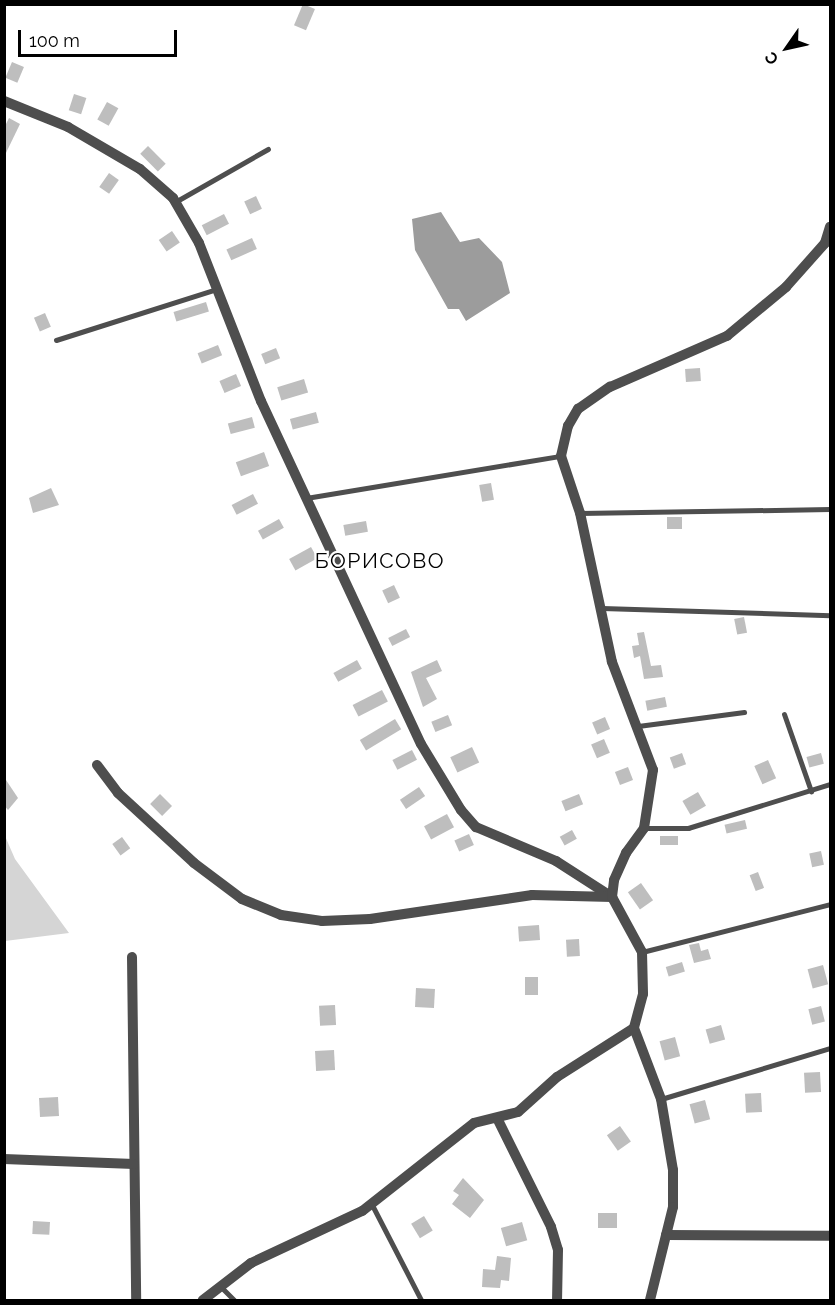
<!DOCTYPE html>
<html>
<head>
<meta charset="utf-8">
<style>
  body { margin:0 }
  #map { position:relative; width:835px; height:1305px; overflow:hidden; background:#fff; font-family:Raleway,sans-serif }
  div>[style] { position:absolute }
  .green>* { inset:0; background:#d5d5d5 }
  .water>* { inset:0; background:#9c9c9c }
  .building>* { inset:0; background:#bebebe; transform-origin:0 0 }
  .service>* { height:5px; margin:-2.5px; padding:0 2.5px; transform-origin:2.5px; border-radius:2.5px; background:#4e4e4e }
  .minor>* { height:10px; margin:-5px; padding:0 5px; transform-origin:5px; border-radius:5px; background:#4e4e4e }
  span { translate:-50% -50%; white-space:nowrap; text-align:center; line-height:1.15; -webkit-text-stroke:4.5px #fff; paint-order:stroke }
  .quarter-label { font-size:21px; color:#000; letter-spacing:1.5px }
  .frame { position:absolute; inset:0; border:6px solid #000; pointer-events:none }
  .north { position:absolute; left:757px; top:18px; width:60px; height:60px; -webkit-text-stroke:4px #fff; paint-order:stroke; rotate:236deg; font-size:16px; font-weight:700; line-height:24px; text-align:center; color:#000 }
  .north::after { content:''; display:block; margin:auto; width:21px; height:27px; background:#000; clip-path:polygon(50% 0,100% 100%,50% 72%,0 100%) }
  .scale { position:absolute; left:18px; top:30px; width:159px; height:27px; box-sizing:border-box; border:3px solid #000; border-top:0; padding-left:8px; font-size:18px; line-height:21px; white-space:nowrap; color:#000; -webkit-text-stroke:4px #fff; paint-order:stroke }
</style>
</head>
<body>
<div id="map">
  <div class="green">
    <i style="clip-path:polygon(5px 836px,15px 859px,69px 933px,5px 941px)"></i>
  </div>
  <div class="water">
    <i style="clip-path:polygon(441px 212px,460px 242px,479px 238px,502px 262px,510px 293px,466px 321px,459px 309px,448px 309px,415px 250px,412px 219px)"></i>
  </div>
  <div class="building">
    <i style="left:303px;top:4px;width:13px;height:23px;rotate:23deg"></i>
    <i style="left:12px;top:62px;width:13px;height:17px;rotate:23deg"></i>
    <i style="left:74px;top:94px;width:13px;height:17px;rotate:18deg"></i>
    <i style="left:107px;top:102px;width:13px;height:20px;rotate:29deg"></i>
    <i style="clip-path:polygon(9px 118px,20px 124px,4px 157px,4px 128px)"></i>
    <i style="left:148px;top:146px;width:25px;height:11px;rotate:45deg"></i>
    <i style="left:109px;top:173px;width:12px;height:17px;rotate:35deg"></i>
    <i style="left:256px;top:196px;width:14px;height:13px;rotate:65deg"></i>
    <i style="left:224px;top:214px;width:11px;height:25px;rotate:63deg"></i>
    <i style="left:172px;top:231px;width:14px;height:16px;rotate:56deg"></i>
    <i style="left:252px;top:238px;width:12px;height:28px;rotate:66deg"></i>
    <i style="left:206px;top:302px;width:10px;height:34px;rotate:73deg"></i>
    <i style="left:45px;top:313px;width:15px;height:12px;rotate:67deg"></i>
    <i style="left:218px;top:345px;width:11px;height:22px;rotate:68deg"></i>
    <i style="left:276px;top:348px;width:11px;height:16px;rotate:68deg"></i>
    <i style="left:700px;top:368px;width:13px;height:15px;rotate:86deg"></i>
    <i style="left:236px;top:374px;width:13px;height:18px;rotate:67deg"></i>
    <i style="left:304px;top:379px;width:14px;height:28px;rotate:73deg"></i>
    <i style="left:316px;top:412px;width:11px;height:27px;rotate:75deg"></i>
    <i style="left:252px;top:417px;width:11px;height:25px;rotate:75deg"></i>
    <i style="left:264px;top:452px;width:15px;height:30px;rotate:70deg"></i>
    <i style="left:491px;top:483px;width:17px;height:12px;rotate:80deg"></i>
    <i style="clip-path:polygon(51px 488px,59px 505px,33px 513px,29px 498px)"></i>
    <i style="left:253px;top:494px;width:11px;height:24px;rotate:63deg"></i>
    <i style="left:667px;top:517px;width:15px;height:12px"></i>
    <i style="left:279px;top:519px;width:10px;height:24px;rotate:61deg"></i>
    <i style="left:366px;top:521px;width:11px;height:23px;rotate:80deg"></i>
    <i style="left:311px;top:547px;width:13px;height:25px;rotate:61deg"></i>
    <i style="left:394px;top:585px;width:14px;height:13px;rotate:65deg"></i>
    <i style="left:744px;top:617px;width:16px;height:10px;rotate:79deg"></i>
    <i style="left:406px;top:629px;width:9px;height:20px;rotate:63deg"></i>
    <i style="clip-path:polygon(644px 632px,651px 666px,661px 665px,663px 677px,644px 679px,640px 656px,634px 658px,632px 646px,639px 645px,637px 633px)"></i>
    <i style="left:357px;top:660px;width:10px;height:27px;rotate:61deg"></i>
    <i style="clip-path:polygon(437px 660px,442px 671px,426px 678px,437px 699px,423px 707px,411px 672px)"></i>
    <i style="left:382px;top:690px;width:13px;height:33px;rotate:63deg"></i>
    <i style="left:665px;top:697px;width:10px;height:20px;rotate:79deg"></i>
    <i style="left:448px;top:715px;width:11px;height:18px;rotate:68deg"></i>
    <i style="left:605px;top:717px;width:13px;height:14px;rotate:67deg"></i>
    <i style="left:395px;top:719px;width:12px;height:41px;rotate:59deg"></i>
    <i style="left:604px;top:739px;width:15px;height:14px;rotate:67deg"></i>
    <i style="left:472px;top:747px;width:17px;height:24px;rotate:65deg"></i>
    <i style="left:412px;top:750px;width:11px;height:22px;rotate:63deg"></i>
    <i style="left:682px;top:753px;width:12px;height:13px;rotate:70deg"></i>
    <i style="left:821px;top:753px;width:11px;height:15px;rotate:75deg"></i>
    <i style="left:768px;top:760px;width:20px;height:15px;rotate:66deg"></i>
    <i style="left:628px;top:767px;width:14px;height:14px;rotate:69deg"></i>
    <i style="clip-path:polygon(4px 777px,18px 798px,8px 810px,4px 805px)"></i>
    <i style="left:419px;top:787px;width:11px;height:23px;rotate:56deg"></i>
    <i style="left:698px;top:792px;width:16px;height:18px;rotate:60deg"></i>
    <i style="left:160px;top:794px;width:17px;height:14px;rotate:45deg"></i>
    <i style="left:579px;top:794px;width:11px;height:19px;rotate:68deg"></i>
    <i style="left:447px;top:814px;width:15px;height:26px;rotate:62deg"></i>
    <i style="left:745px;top:820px;width:9px;height:21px;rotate:77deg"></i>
    <i style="left:572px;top:830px;width:10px;height:14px;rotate:61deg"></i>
    <i style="left:469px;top:834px;width:12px;height:16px;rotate:66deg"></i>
    <i style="left:660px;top:836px;width:18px;height:9px"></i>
    <i style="left:122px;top:837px;width:14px;height:12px;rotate:54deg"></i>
    <i style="left:821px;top:851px;width:14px;height:12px;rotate:78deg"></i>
    <i style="left:758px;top:872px;width:17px;height:9px;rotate:69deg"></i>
    <i style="left:641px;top:883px;width:21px;height:16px;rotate:55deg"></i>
    <i style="left:539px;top:925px;width:15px;height:21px;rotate:86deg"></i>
    <i style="left:579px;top:939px;width:17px;height:13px;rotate:87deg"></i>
    <i style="clip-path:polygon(699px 943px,701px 951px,708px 949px,711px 959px,694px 963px,689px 945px)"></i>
    <i style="left:682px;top:962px;width:10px;height:17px;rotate:73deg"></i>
    <i style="left:823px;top:965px;width:20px;height:16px;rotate:75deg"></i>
    <i style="left:525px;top:977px;width:13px;height:18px"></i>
    <i style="left:416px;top:988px;width:19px;height:19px;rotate:3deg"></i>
    <i style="left:335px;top:1005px;width:20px;height:16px;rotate:87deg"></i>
    <i style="left:821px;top:1006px;width:16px;height:13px;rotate:76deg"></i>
    <i style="left:721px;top:1025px;width:15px;height:16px;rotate:74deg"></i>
    <i style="left:675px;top:1037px;width:20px;height:16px;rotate:75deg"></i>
    <i style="left:334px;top:1050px;width:20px;height:19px;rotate:87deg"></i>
    <i style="left:820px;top:1072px;width:20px;height:16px;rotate:87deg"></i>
    <i style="left:761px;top:1093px;width:19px;height:16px;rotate:87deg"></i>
    <i style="left:58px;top:1097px;width:19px;height:19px;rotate:87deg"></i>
    <i style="left:705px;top:1100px;width:20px;height:16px;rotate:75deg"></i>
    <i style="left:620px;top:1126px;width:19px;height:16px;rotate:55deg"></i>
    <i style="clip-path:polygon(463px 1178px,484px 1200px,470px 1218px,452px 1204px,459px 1195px,453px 1191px)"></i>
    <i style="left:598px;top:1213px;width:19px;height:15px"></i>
    <i style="left:424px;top:1216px;width:17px;height:15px;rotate:59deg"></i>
    <i style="left:33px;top:1221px;width:17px;height:13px;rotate:3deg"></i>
    <i style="left:522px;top:1222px;width:19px;height:22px;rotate:74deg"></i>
    <i style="clip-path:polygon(497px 1256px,511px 1258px,509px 1281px,501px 1280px,500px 1288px,482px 1287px,483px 1269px,495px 1270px)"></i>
  </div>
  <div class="service">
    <i style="left:175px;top:202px;width:107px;rotate:-29.7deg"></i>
    <i style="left:56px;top:340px;width:169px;rotate:-17.6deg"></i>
    <i style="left:306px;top:498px;width:258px;rotate:-9.4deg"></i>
    <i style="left:580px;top:513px;width:250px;rotate:-0.9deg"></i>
    <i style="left:602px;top:608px;width:228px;rotate:1.8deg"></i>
    <i style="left:784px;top:714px;width:82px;rotate:70.7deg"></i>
    <i style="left:638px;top:726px;width:107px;rotate:-7.5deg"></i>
    <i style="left:644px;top:828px;width:44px"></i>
    <i style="left:688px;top:828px;width:149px;rotate:-17.2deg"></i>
    <i style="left:642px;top:952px;width:194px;rotate:-14.3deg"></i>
    <i style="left:661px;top:1099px;width:177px;rotate:-16.8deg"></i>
    <i style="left:371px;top:1203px;width:109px;rotate:62.7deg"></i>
    <i style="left:222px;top:1288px;width:17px;rotate:45deg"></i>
  </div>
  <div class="minor">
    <i style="left:4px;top:101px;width:69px;rotate:22.1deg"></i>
    <i style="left:68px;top:127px;width:83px;rotate:30.3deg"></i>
    <i style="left:140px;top:169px;width:44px;rotate:41.3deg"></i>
    <i style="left:173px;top:198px;width:52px;rotate:60deg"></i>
    <i style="left:199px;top:243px;width:170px;rotate:68.6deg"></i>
    <i style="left:261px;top:401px;width:378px;rotate:65deg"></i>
    <i style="left:421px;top:744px;width:77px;rotate:58.8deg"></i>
    <i style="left:461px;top:810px;width:23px;rotate:49deg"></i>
    <i style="left:476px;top:827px;width:87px;rotate:23deg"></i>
    <i style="left:556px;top:861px;width:67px;rotate:32.7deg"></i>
    <i style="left:612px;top:897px;width:63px;rotate:61.4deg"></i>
    <i style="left:642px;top:952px;width:42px;rotate:88.6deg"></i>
    <i style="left:643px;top:994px;width:35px;rotate:105deg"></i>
    <i style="left:634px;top:1028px;width:91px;rotate:147.5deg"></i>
    <i style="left:557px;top:1077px;width:52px;rotate:138.1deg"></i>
    <i style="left:518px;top:1112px;width:45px;rotate:166deg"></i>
    <i style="left:474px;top:1123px;width:142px;rotate:141.8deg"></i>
    <i style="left:362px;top:1211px;width:123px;rotate:154.9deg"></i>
    <i style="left:251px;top:1263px;width:61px;rotate:142.4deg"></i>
    <i style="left:97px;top:765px;width:35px;rotate:53deg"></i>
    <i style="left:118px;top:793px;width:103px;rotate:42.6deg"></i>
    <i style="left:194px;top:863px;width:60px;rotate:36.9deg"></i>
    <i style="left:242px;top:899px;width:42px;rotate:22.3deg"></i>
    <i style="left:281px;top:915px;width:41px;rotate:8.3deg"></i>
    <i style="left:322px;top:921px;width:48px;rotate:-2.4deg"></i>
    <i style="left:370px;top:919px;width:164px;rotate:-8.4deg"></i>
    <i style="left:532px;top:895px;width:80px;rotate:1.4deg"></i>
    <i style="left:612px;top:897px;width:17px;rotate:-83deg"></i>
    <i style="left:614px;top:880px;width:30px;rotate:-66deg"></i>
    <i style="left:626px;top:853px;width:31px;rotate:-54deg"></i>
    <i style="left:644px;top:828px;width:59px;rotate:-81.2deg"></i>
    <i style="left:653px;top:770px;width:116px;rotate:-110.8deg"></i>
    <i style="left:612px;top:662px;width:152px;rotate:-102.1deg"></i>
    <i style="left:580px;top:513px;width:60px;rotate:-108.4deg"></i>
    <i style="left:561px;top:456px;width:31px;rotate:-77deg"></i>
    <i style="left:568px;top:426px;width:20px;rotate:-60deg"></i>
    <i style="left:578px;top:409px;width:39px;rotate:-35deg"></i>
    <i style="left:610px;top:387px;width:128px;rotate:-23.6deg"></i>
    <i style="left:727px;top:336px;width:77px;rotate:-39.7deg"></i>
    <i style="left:786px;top:287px;width:59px;rotate:-48.4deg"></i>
    <i style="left:825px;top:243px;width:17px;rotate:-73deg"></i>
    <i style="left:132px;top:957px;width:343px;rotate:89.3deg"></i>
    <i style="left:634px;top:1028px;width:76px;rotate:69.2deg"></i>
    <i style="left:661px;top:1099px;width:72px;rotate:80.4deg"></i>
    <i style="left:673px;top:1170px;width:37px;rotate:90deg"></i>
    <i style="left:673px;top:1207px;width:96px;rotate:103.9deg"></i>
    <i style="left:498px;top:1120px;width:119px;rotate:63.6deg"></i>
    <i style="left:551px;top:1227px;width:24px;rotate:73deg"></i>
    <i style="left:558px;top:1250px;width:50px;rotate:91.1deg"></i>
    <i style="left:4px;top:1159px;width:130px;rotate:2.2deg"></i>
    <i style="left:666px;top:1235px;width:164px;rotate:0.3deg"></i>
  </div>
  <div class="quarter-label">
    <span style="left:380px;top:561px">БОРИСОВО</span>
  </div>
  <div class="frame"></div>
  <div class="north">С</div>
  <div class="scale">100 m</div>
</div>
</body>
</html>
